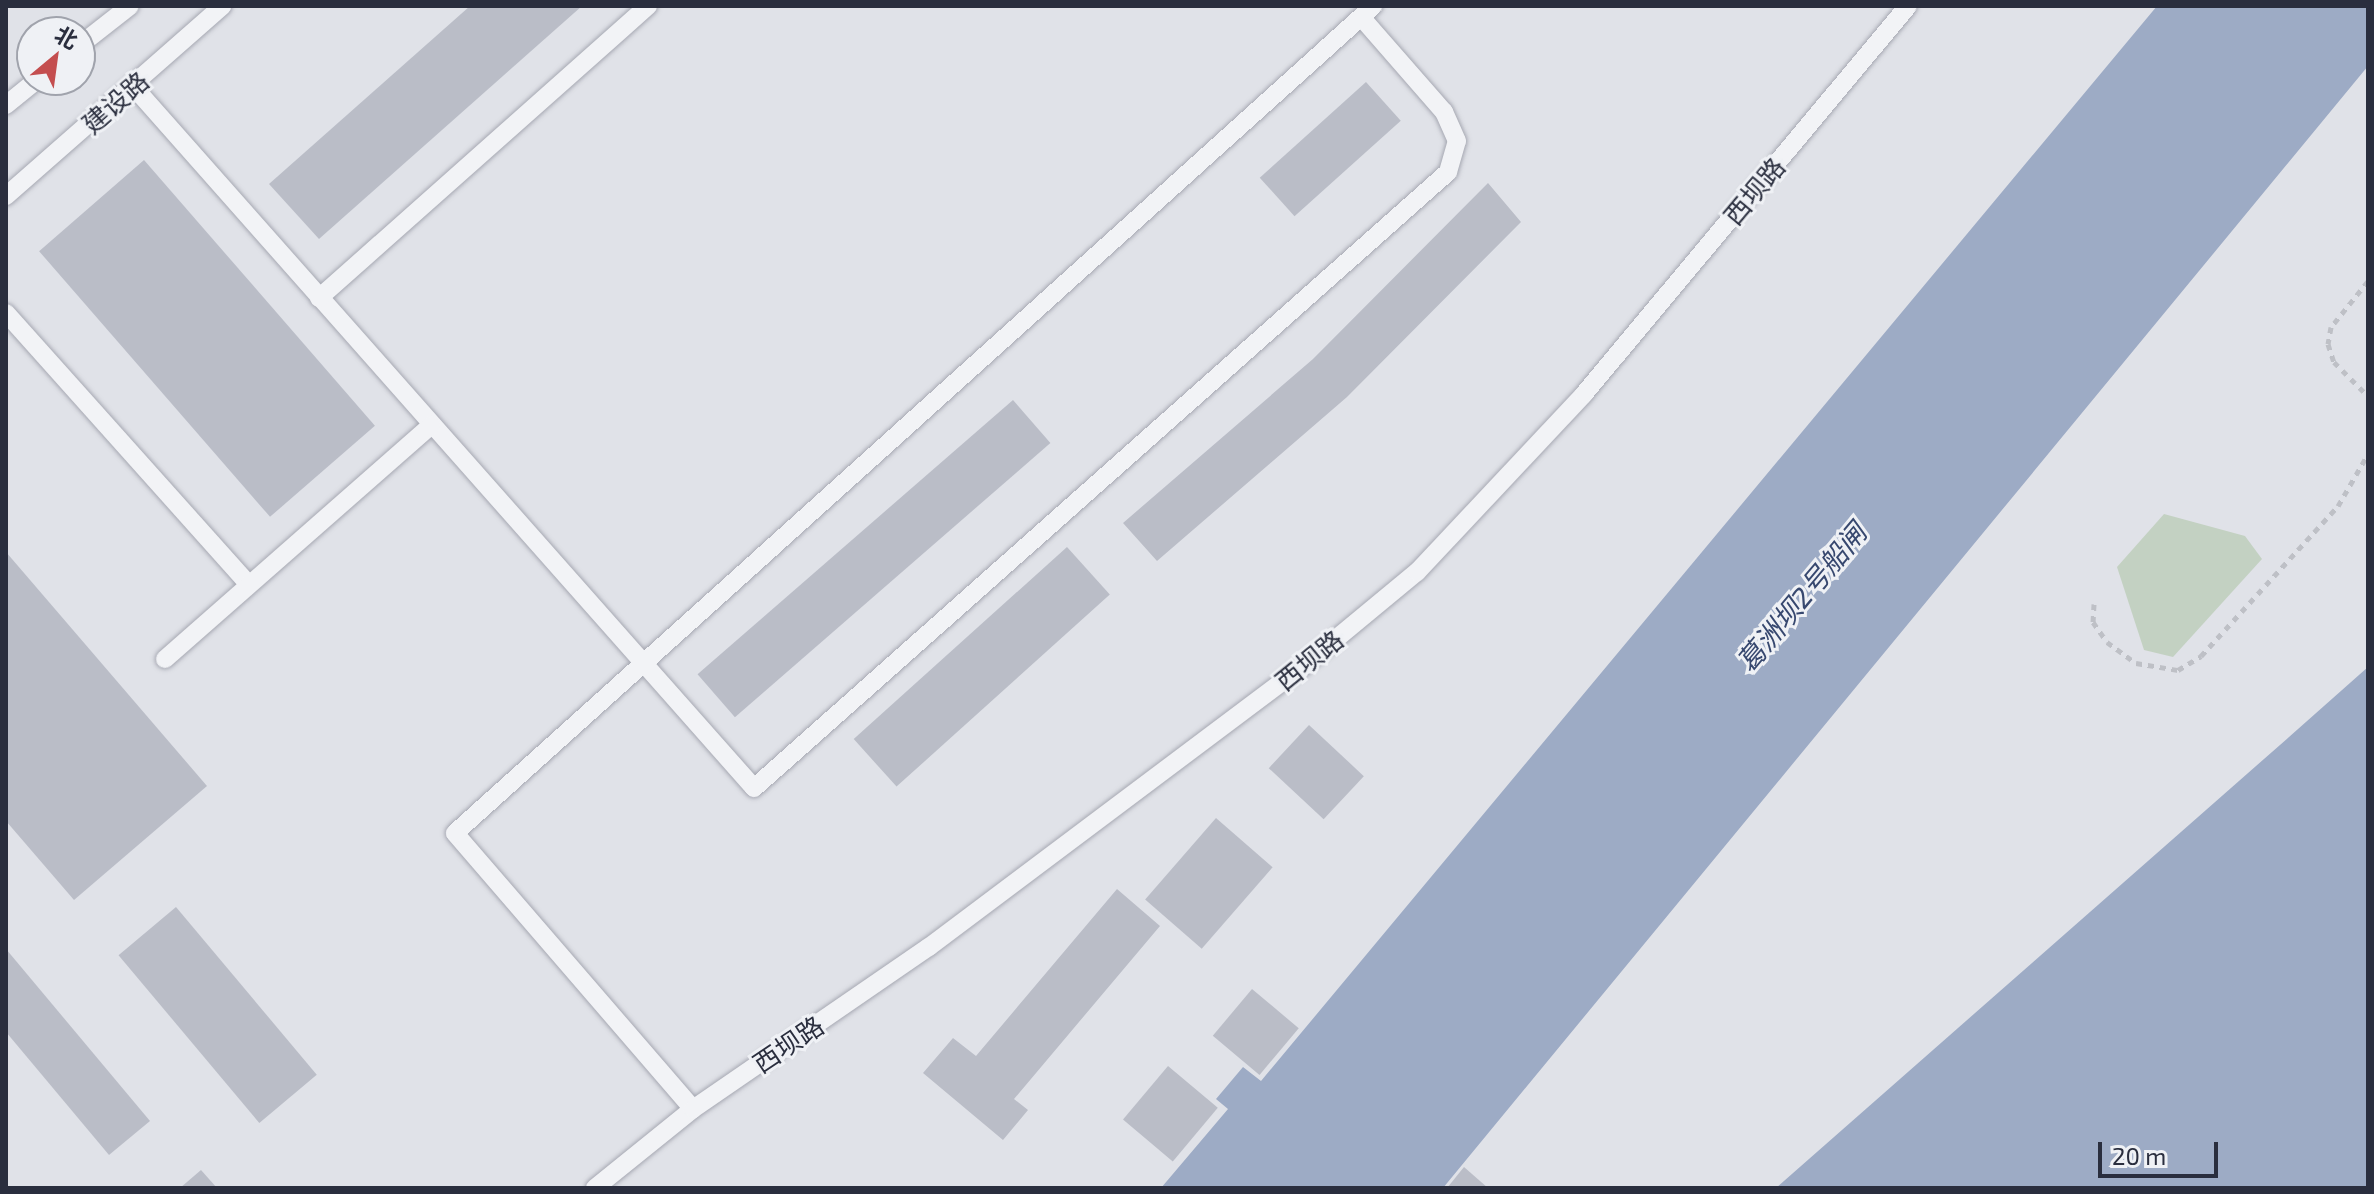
<!DOCTYPE html>
<html>
<head>
<meta charset="utf-8">
<style>
  body { margin:0 }
  #map { position:relative; width:2374px; height:1194px; overflow:hidden; background:#e0e2e8; font-family:"Exo 2","Noto Sans SC",sans-serif }
  div>[style] { position:absolute }
  .green>* { inset:0; background:#c3d1c2 }
  .water>* { inset:0; background:#9dabc5 }
  .building>* { inset:0; background:#babdc7; transform-origin:0 0 }
  .path>* { height:5px; margin-top:-2.5px; transform-origin:0; background:repeating-linear-gradient(90deg,#bec0c6 0 6px,transparent 0 12px) }
  .roads { filter:drop-shadow(0 0 2px #a6a8b2) drop-shadow(0 0 2px #a6a8b2) }
  .service>* { height:18px; margin:-9px; padding:0 9px; transform-origin:9px; border-radius:9px; background:#f2f3f6 }
  span { translate:-50% -50%; white-space:nowrap; text-align:center; line-height:1.15; -webkit-text-stroke:6px #eff1f5; paint-order:stroke }
  .street-label { font-size:26px; color:#2a2e3e }
  .water-label { font-size:28px; color:#37486f; font-style:italic }
  .frame { position:absolute; inset:0; border:8px solid #2a2e3e; pointer-events:none }
  .north { position:absolute; left:16px; top:16px; width:80px; height:80px; box-sizing:border-box; background:#eff1f5; border:2px solid #a0a3ac; border-radius:50%; rotate:29deg; font-size:22px; font-weight:700; line-height:32px; text-align:center; color:#2a2e3e }
  .north::after { content:''; display:block; margin:auto; width:28px; height:36px; background:#c44e4f; clip-path:polygon(50% 0,100% 100%,50% 72%,0 100%) }
  .scale { position:absolute; left:2098px; top:1142px; width:120px; height:36px; box-sizing:border-box; border:4px solid #2a2e3e; border-top:0; padding-left:10px; font-size:24px; line-height:28px; white-space:nowrap; color:#2a2e3e; -webkit-text-stroke:6px #eff1f5; paint-order:stroke }
</style>
</head>
<body>
<div id="map">
  <div class="green">
    <i style="clip-path:polygon(2164px 514px,2245px 536px,2262px 559px,2173px 657px,2144px 650px,2117px 567px)"></i>
  </div>
  <div class="water">
    <i style="clip-path:polygon(2157px 6px,2368px 6px,2368px 66px,1443px 1188px,1161px 1188px,1228px 1109px,1216px 1099px,1243px 1067px,1261px 1081px)"></i>
    <i style="clip-path:polygon(2368px 667px,2368px 1188px,1776px 1188px,2289px 737px)"></i>
  </div>
  <div class="building">
    <i style="clip-path:polygon(470px 6px,582px 6px,319px 239px,269px 184px)"></i>
    <i style="left:1366px;top:82px;width:52px;height:143px;rotate:48deg"></i>
    <i style="left:144px;top:160px;width:352px;height:139px;rotate:49deg"></i>
    <i style="clip-path:polygon(1488px 183px,1521px 222px,1347px 397px,1157px 561px,1123px 523px,1313px 359px)"></i>
    <i style="left:1013px;top:400px;width:57px;height:418px;rotate:49deg"></i>
    <i style="left:1067px;top:547px;width:64px;height:287px;rotate:48deg"></i>
    <i style="clip-path:polygon(6px 552px,207px 786px,74px 900px,6px 821px)"></i>
    <i style="left:1309px;top:725px;width:75px;height:59px;rotate:43deg"></i>
    <i style="left:1216px;top:818px;width:75px;height:108px;rotate:41deg"></i>
    <i style="clip-path:polygon(1117px 889px,1160px 926px,1014px 1099px,1028px 1110px,1003px 1140px,923px 1073px,953px 1038px,976px 1056px)"></i>
    <i style="left:176px;top:907px;width:219px;height:75px;rotate:50deg"></i>
    <i style="clip-path:polygon(6px 949px,150px 1121px,109px 1155px,6px 1032px)"></i>
    <i style="left:1252px;top:989px;width:61px;height:61px;rotate:40deg"></i>
    <i style="left:1168px;top:1066px;width:65px;height:70px;rotate:40deg"></i>
    <i style="clip-path:polygon(1464px 1167px,1488px 1188px,1447px 1188px)"></i>
    <i style="clip-path:polygon(201px 1170px,217px 1188px,180px 1188px)"></i>
  </div>
  <div class="path">
    <i style="left:2368px;top:281px;width:59px;rotate:128.8deg"></i>
    <i style="left:2331px;top:327px;width:17px;rotate:100deg"></i>
    <i style="left:2328px;top:344px;width:19px;rotate:72deg"></i>
    <i style="left:2334px;top:362px;width:48px;rotate:45deg"></i>
    <i style="left:2094px;top:604px;width:18px;rotate:93deg"></i>
    <i style="left:2093px;top:622px;width:24px;rotate:55deg"></i>
    <i style="left:2107px;top:642px;width:36px;rotate:36deg"></i>
    <i style="left:2136px;top:663px;width:43px;rotate:9.5deg"></i>
    <i style="left:2178px;top:670px;width:27px;rotate:-31deg"></i>
    <i style="left:2201px;top:656px;width:203px;rotate:-47.6deg"></i>
    <i style="left:2338px;top:506px;width:60px;rotate:-60deg"></i>
  </div>
  <div class="roads">
    <div class="service">
      <i style="left:80px;top:45px;width:63px;rotate:-38deg"></i>
      <i style="left:133px;top:86px;width:937px;rotate:48.5deg"></i>
      <i style="left:754px;top:788px;width:928px;rotate:-41.59deg"></i>
      <i style="left:1448px;top:172px;width:32px;rotate:-74deg"></i>
      <i style="left:1457px;top:141px;width:32px;rotate:-114deg"></i>
      <i style="left:1444px;top:112px;width:126px;rotate:-131.1deg"></i>
      <i style="left:6px;top:105px;width:40px;rotate:-39deg"></i>
      <i style="left:6px;top:196px;width:288px;rotate:-41.3deg"></i>
      <i style="left:319px;top:298px;width:440px;rotate:-41.6deg"></i>
      <i style="left:6px;top:313px;width:362px;rotate:48.2deg"></i>
      <i style="left:165px;top:659px;width:354px;rotate:-41.3deg"></i>
      <i style="left:693px;top:1109px;width:364px;rotate:-130.8deg"></i>
      <i style="left:455px;top:833px;width:1236px;rotate:-42.01deg"></i>
      <i style="left:595px;top:1188px;width:126px;rotate:-38.9deg"></i>
      <i style="left:693px;top:1109px;width:286px;rotate:-34.5deg"></i>
      <i style="left:929px;top:947px;width:466px;rotate:-36.9deg"></i>
      <i style="left:1302px;top:667px;width:149px;rotate:-39.6deg"></i>
      <i style="left:1417px;top:572px;width:244px;rotate:-46.8deg"></i>
      <i style="left:1584px;top:394px;width:505px;rotate:-50.14deg"></i>
    </div>
  </div>
  <div class="street-label">
    <span style="left:115px;top:102px;rotate:-41deg">建设路</span>
    <span style="left:1754px;top:191px;rotate:-50deg">西坝路</span>
    <span style="left:1309px;top:660px;rotate:-39deg">西坝路</span>
    <span style="left:788px;top:1044px;rotate:-34deg">西坝路</span>
  </div>
  <div class="water-label">
    <span style="left:1801px;top:597px;rotate:-50deg">葛洲坝2号船闸</span>
  </div>
  <div class="frame"></div>
  <div class="north">北</div>
  <div class="scale">20 m</div>
</div>
</body>
</html>
